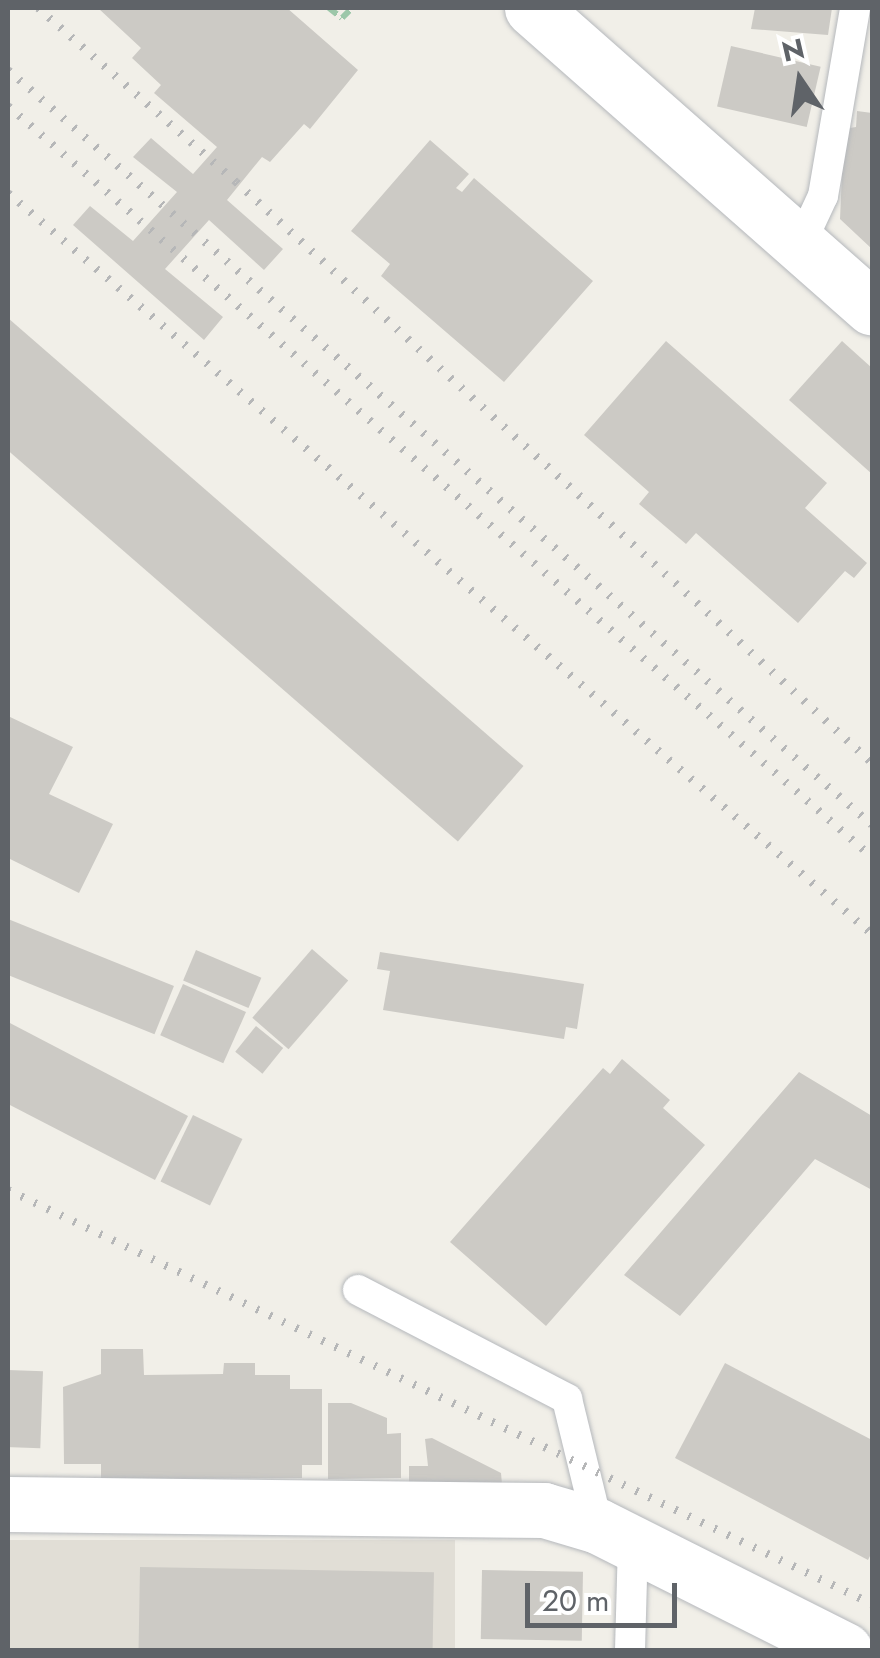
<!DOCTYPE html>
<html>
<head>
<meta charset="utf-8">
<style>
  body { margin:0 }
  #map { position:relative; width:880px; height:1658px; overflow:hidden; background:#f1efe8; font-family:Jost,sans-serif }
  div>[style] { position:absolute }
  .education>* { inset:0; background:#e1ded6; transform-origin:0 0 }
  .building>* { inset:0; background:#cccac5; transform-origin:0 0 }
  .path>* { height:6px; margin-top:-3px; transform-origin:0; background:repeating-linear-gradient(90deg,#9cc7a9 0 10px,transparent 0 15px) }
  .roads { filter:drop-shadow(0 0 2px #b5b8bc) drop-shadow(0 0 2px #b5b8bc) }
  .lane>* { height:30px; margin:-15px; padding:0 15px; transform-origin:15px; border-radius:15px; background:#fff }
  .street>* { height:55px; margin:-27.5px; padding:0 27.5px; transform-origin:27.5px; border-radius:27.5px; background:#fff }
  .secondary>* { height:55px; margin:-27.5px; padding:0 27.5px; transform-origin:27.5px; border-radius:27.5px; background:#fff }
  .rail>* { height:8px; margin-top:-4px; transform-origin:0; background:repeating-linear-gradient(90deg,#b6b7b8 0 2.5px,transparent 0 14.5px) }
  span { translate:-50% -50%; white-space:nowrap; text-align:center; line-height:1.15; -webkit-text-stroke:8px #fff; paint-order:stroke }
  .frame { position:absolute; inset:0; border:10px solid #5f6368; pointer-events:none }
  .north { position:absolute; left:750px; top:30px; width:100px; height:100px; -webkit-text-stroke:8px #fff; paint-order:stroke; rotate:347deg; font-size:28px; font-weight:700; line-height:40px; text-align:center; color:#5f6368 }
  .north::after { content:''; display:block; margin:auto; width:35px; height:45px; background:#5f6368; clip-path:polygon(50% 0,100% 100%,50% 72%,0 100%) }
  .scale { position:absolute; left:525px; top:1583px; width:152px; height:45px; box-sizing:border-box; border:5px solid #5f6368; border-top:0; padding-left:12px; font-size:30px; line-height:35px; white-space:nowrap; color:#5f6368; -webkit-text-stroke:8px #fff; paint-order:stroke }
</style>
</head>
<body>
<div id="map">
  <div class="education">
    <i style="left:8px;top:1540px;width:447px;height:110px"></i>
  </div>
  <div class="building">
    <i style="clip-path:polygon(98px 8px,287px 8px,358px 70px,310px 129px,304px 124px,270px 162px,262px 157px,227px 200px,283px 249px,264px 270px,209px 220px,165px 269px,223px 317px,204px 340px,73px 225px,90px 206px,133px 241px,177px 192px,133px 157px,151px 138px,193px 174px,217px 147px,154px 93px,161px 85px,132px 58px,141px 48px)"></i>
    <i style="clip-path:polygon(755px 8px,832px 8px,828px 35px,751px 29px)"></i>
    <i style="left:731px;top:46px;width:92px;height:62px;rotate:13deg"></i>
    <i style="clip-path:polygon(857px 111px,872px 113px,872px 249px,840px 219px,844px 129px,856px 127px)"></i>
    <i style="clip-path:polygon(430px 140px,469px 174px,456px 188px,462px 192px,474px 178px,593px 281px,504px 382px,381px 276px,390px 264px,351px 231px)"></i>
    <i style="left:8px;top:318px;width:683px;height:100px;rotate:41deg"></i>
    <i style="clip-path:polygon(666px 341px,827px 483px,805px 508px,867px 563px,854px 578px,845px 571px,798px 623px,696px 533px,686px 544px,639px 504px,649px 492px,584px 435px)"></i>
    <i style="clip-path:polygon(842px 341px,872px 368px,872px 474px,789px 400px)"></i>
    <i style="clip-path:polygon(8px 716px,73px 747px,49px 794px,113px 824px,79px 893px,8px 858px)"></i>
    <i style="left:8px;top:919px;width:179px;height:52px;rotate:22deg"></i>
    <i style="left:312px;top:949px;width:48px;height:91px;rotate:41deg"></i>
    <i style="left:196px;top:950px;width:71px;height:33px;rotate:23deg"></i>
    <i style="clip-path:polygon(380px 952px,584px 984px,577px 1029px,566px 1027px,564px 1039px,383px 1010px,390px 971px,377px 969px)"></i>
    <i style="left:183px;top:984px;width:69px;height:56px;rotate:24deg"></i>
    <i style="clip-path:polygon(8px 1022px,188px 1116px,155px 1180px,8px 1104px)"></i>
    <i style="left:256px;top:1026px;width:35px;height:33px;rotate:39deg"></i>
    <i style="clip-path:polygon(622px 1059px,670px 1100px,663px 1108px,705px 1145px,546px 1326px,450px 1242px,603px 1068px,610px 1074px)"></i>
    <i style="clip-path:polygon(799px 1072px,872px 1116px,872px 1190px,815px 1159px,680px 1316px,624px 1275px)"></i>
    <i style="left:193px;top:1115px;width:55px;height:74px;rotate:26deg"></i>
    <i style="clip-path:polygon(101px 1349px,143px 1349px,144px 1375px,223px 1374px,224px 1363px,255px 1363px,255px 1375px,290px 1375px,290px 1389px,322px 1389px,322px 1465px,302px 1465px,302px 1478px,101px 1479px,101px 1464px,64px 1464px,63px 1387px,101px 1374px)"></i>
    <i style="clip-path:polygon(725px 1363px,872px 1440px,872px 1552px,868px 1560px,675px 1458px)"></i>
    <i style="left:8px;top:1370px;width:35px;height:77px;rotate:2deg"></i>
    <i style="clip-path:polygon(328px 1403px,351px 1403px,387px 1418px,387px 1434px,401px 1433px,401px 1478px,328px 1479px)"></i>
    <i style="clip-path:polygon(432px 1438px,501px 1473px,502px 1484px,409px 1483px,409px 1466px,428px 1466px,425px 1439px)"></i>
    <i style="left:140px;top:1567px;width:294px;height:83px;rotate:1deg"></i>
    <i style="left:482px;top:1570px;width:101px;height:69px;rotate:1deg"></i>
  </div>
  <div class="path">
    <i style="left:329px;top:8px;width:16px;rotate:38deg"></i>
    <i style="left:342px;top:18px;width:14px;rotate:-45deg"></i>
  </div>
  <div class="roads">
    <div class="lane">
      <i style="left:805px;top:247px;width:19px;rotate:-81deg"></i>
      <i style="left:808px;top:228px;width:35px;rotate:-65deg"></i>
      <i style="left:823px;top:196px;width:191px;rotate:-80.3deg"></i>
      <i style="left:358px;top:1290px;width:236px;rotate:27.5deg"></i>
      <i style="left:567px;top:1399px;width:131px;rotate:76.3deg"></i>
      <i style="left:630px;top:1650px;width:106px;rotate:-88.4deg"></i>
    </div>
    <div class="street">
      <i style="left:8px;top:1504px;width:536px;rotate:0.64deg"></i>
      <i style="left:544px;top:1510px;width:56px;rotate:16.5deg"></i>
      <i style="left:598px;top:1526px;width:276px;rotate:26.7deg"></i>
    </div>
    <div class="secondary">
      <i style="left:532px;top:8px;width:453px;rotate:41.4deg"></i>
    </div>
  </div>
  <div class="rail">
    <i style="left:38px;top:8px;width:264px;rotate:41.3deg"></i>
    <i style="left:236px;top:182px;width:861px;rotate:42.41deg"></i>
    <i style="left:8px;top:70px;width:1147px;rotate:41.15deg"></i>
    <i style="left:8px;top:106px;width:1145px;rotate:41deg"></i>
    <i style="left:8px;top:193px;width:1138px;rotate:40.62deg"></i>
    <i style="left:8px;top:1190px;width:958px;rotate:25.6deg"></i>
  </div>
  <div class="frame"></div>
  <div class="north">N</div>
  <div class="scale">20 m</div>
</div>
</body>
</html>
